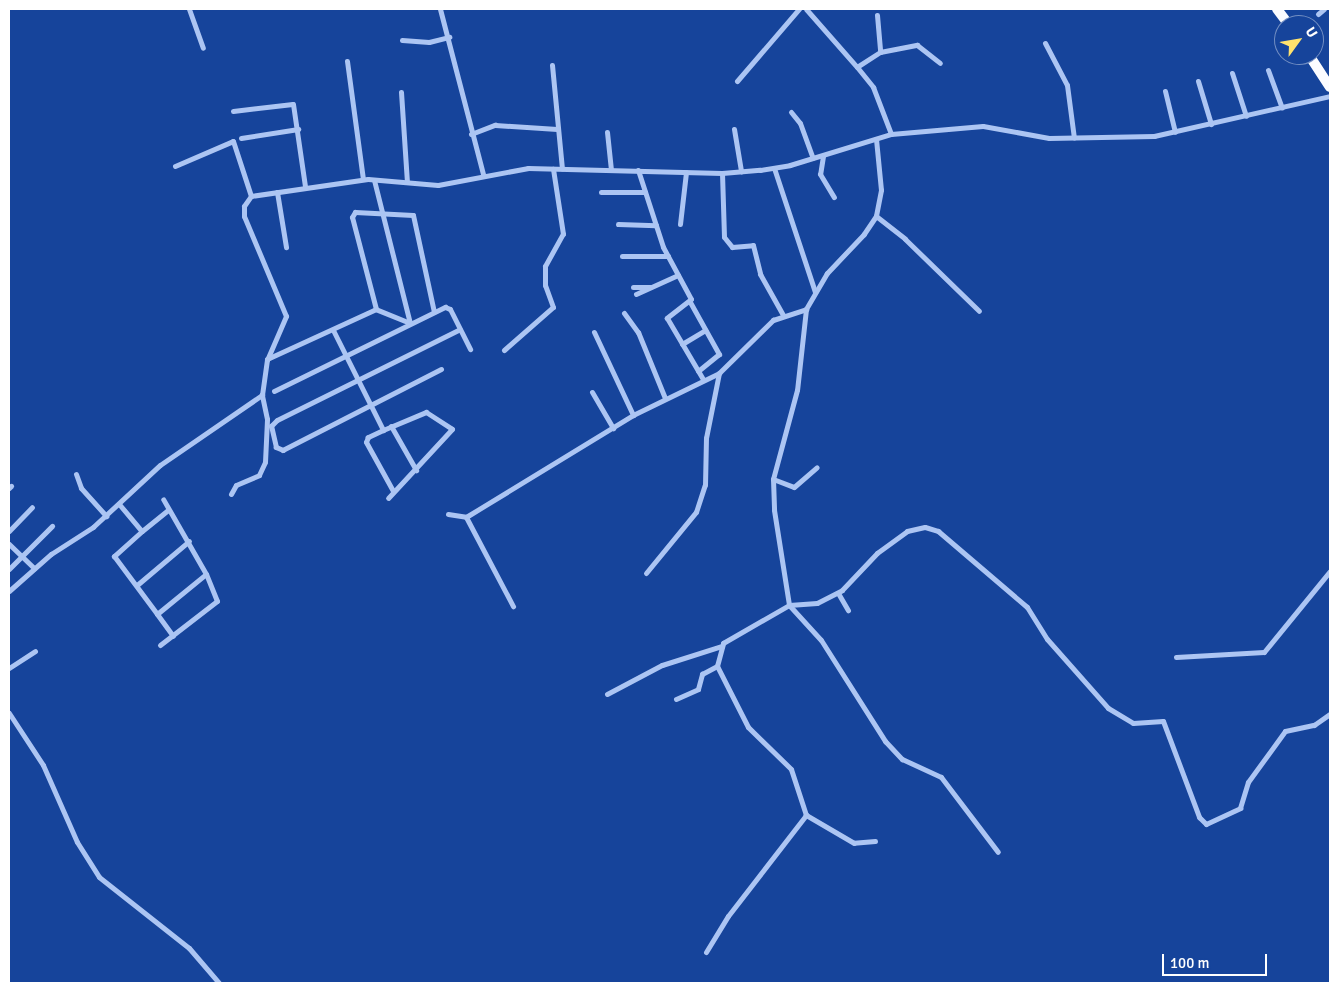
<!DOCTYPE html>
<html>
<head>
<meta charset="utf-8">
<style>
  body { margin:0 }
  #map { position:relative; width:1339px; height:992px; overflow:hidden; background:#16449b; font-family:Signika,sans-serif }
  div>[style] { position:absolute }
  .minor>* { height:5px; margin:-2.5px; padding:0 2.5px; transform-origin:2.5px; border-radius:2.5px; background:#acc5f3 }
  .trunk>* { height:10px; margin:-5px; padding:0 5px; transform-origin:5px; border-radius:5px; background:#fbfcff }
  span { translate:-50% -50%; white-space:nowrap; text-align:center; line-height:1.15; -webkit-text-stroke:4px #16449b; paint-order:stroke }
  .frame { position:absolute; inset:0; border:10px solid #fff; pointer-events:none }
  .north { position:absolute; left:1274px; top:15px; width:50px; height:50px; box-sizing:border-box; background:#16449b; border:1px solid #738fc3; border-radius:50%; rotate:58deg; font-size:14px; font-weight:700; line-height:20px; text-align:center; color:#fff }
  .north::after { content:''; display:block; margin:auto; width:18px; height:22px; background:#ffe26d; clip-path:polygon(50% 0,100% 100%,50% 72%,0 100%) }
  .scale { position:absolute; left:1162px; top:954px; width:105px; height:22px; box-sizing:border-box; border:2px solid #fff; border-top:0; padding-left:6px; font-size:15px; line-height:18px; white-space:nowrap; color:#fff; -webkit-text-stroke:4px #16449b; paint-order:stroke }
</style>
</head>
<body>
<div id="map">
  <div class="minor">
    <i style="left:189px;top:9px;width:41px;rotate:70.3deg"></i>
    <i style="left:440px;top:9px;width:171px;rotate:75.4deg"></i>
    <i style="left:806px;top:9px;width:77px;rotate:48.7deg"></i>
    <i style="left:1318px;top:14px;width:8px;rotate:-40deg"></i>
    <i style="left:877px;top:15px;width:37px;rotate:85deg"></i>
    <i style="left:880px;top:52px;width:27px;rotate:147deg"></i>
    <i style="left:857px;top:67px;width:26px;rotate:51deg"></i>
    <i style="left:873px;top:87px;width:50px;rotate:69deg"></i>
    <i style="left:402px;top:40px;width:27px;rotate:4deg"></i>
    <i style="left:429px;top:42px;width:21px;rotate:-14deg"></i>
    <i style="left:1045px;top:43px;width:47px;rotate:62.4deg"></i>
    <i style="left:1067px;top:85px;width:53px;rotate:82.5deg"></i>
    <i style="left:880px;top:52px;width:38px;rotate:-11deg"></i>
    <i style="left:917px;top:45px;width:29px;rotate:38deg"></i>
    <i style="left:347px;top:61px;width:119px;rotate:82.3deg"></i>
    <i style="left:552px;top:65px;width:104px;rotate:84.5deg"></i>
    <i style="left:1268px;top:70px;width:40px;rotate:69.8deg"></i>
    <i style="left:1232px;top:73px;width:45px;rotate:72deg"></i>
    <i style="left:737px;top:81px;width:95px;rotate:-49.3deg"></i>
    <i style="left:1198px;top:81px;width:45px;rotate:73.2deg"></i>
    <i style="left:1165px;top:91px;width:42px;rotate:76.3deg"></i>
    <i style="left:401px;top:92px;width:90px;rotate:86.2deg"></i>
    <i style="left:233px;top:111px;width:60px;rotate:-6.7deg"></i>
    <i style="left:293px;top:104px;width:83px;rotate:81.7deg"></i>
    <i style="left:791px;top:112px;width:14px;rotate:51deg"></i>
    <i style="left:800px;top:123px;width:37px;rotate:70deg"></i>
    <i style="left:734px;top:129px;width:43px;rotate:80.5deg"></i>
    <i style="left:607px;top:132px;width:38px;rotate:84deg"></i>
    <i style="left:471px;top:134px;width:26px;rotate:-21deg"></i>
    <i style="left:495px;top:125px;width:62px;rotate:3.7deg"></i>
    <i style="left:241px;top:138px;width:58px;rotate:-9deg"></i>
    <i style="left:876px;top:139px;width:51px;rotate:84.4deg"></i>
    <i style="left:881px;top:190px;width:26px;rotate:101deg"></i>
    <i style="left:876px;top:216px;width:22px;rotate:124deg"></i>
    <i style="left:864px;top:234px;width:54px;rotate:133.5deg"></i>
    <i style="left:827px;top:273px;width:42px;rotate:120.3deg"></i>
    <i style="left:806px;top:309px;width:81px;rotate:96.3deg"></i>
    <i style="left:797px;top:390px;width:92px;rotate:105.1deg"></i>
    <i style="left:773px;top:479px;width:31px;rotate:88deg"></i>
    <i style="left:774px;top:510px;width:96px;rotate:81deg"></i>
    <i style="left:789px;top:605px;width:28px;rotate:-4deg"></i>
    <i style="left:817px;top:603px;width:28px;rotate:-27deg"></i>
    <i style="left:842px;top:590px;width:51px;rotate:-46.6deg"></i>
    <i style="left:877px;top:553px;width:37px;rotate:-36deg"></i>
    <i style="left:907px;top:531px;width:18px;rotate:-13deg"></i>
    <i style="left:925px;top:527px;width:14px;rotate:17deg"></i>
    <i style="left:938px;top:531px;width:117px;rotate:40.5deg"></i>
    <i style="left:1027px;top:607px;width:38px;rotate:58deg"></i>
    <i style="left:1047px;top:639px;width:92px;rotate:48.5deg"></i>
    <i style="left:1108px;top:708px;width:29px;rotate:31deg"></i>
    <i style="left:1133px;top:723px;width:30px;rotate:-4deg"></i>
    <i style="left:1163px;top:721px;width:103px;rotate:69.4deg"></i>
    <i style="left:1199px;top:817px;width:10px;rotate:45deg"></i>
    <i style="left:1206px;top:824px;width:38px;rotate:-25deg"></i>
    <i style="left:1240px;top:808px;width:27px;rotate:-73deg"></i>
    <i style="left:1248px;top:782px;width:63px;rotate:-54deg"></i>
    <i style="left:1285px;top:731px;width:30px;rotate:-12deg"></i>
    <i style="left:1314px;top:725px;width:19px;rotate:-35deg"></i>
    <i style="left:823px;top:156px;width:18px;rotate:99deg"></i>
    <i style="left:820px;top:174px;width:27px;rotate:59deg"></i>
    <i style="left:175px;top:166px;width:63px;rotate:-23.3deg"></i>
    <i style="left:233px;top:141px;width:58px;rotate:71.9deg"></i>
    <i style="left:774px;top:168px;width:131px;rotate:71.7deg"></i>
    <i style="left:638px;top:170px;width:81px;rotate:72deg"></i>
    <i style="left:663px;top:247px;width:59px;rotate:61.7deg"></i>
    <i style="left:691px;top:299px;width:31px;rotate:142deg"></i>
    <i style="left:667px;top:318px;width:71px;rotate:59.5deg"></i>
    <i style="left:722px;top:173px;width:64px;rotate:88.2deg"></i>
    <i style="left:724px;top:237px;width:13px;rotate:51deg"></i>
    <i style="left:732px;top:247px;width:21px;rotate:-5deg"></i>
    <i style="left:753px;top:245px;width:30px;rotate:76deg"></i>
    <i style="left:760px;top:274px;width:47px;rotate:60.7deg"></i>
    <i style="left:374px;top:180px;width:147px;rotate:75.9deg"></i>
    <i style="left:277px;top:192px;width:56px;rotate:80.7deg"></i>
    <i style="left:601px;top:192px;width:44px"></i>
    <i style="left:876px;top:216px;width:37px;rotate:38deg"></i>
    <i style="left:905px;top:239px;width:103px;rotate:44.2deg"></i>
    <i style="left:618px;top:224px;width:38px;rotate:2deg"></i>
    <i style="left:680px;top:224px;width:52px;rotate:-83.4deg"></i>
    <i style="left:622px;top:256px;width:46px"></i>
    <i style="left:633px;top:287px;width:17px"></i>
    <i style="left:636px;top:294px;width:46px;rotate:-24.3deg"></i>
    <i style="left:690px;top:302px;width:60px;rotate:60.9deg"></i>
    <i style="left:719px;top:354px;width:27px;rotate:141deg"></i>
    <i style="left:624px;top:313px;width:24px;rotate:54deg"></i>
    <i style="left:638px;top:332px;width:71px;rotate:67.8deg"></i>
    <i style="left:410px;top:323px;width:37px;rotate:-158deg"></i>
    <i style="left:376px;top:309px;width:95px;rotate:-104.6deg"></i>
    <i style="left:352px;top:217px;width:6px;rotate:-59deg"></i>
    <i style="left:355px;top:212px;width:58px;rotate:3deg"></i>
    <i style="left:413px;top:215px;width:99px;rotate:77.8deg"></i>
    <i style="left:333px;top:330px;width:112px;rotate:63.4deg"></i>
    <i style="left:383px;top:430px;width:17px;rotate:155deg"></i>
    <i style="left:368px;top:437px;width:5px;rotate:112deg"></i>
    <i style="left:366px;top:442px;width:56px;rotate:61.1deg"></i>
    <i style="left:594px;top:332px;width:92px;rotate:64.8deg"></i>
    <i style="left:682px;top:344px;width:27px;rotate:-31deg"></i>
    <i style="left:504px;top:350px;width:65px;rotate:-41.3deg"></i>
    <i style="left:553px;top:307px;width:23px;rotate:-110deg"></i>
    <i style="left:545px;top:285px;width:19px;rotate:-90deg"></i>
    <i style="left:545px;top:266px;width:37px;rotate:-61deg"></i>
    <i style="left:563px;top:234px;width:66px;rotate:-98.7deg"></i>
    <i style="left:267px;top:359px;width:120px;rotate:-24.6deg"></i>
    <i style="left:441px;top:369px;width:178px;rotate:152.9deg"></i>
    <i style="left:283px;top:450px;width:8px;rotate:-157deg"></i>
    <i style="left:276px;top:447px;width:22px;rotate:-103deg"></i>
    <i style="left:271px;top:426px;width:8px;rotate:-45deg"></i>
    <i style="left:277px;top:420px;width:204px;rotate:-26.4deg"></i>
    <i style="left:274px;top:391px;width:191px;rotate:-26.2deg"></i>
    <i style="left:445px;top:307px;width:5px;rotate:22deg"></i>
    <i style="left:450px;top:309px;width:45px;rotate:63.4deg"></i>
    <i style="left:592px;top:392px;width:42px;rotate:59.7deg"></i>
    <i style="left:391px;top:426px;width:51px;rotate:60.4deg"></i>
    <i style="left:383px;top:430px;width:47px;rotate:-22.7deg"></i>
    <i style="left:426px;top:412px;width:31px;rotate:33deg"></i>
    <i style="left:452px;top:429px;width:94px;rotate:132.8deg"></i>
    <i style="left:76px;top:474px;width:15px;rotate:70deg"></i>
    <i style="left:81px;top:488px;width:38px;rotate:48deg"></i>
    <i style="left:773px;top:479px;width:22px;rotate:21deg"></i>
    <i style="left:794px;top:487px;width:30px;rotate:-41deg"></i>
    <i style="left:9px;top:488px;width:3px;rotate:-45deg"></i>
    <i style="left:231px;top:494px;width:10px;rotate:-61deg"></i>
    <i style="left:236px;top:485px;width:25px;rotate:-23deg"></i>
    <i style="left:259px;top:475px;width:14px;rotate:-65deg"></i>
    <i style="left:265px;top:462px;width:43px;rotate:-87.3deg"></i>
    <i style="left:267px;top:419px;width:25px;rotate:-102deg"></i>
    <i style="left:119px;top:504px;width:35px;rotate:50deg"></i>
    <i style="left:142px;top:531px;width:33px;rotate:-39deg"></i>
    <i style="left:448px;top:514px;width:18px;rotate:9deg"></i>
    <i style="left:466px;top:517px;width:196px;rotate:-31.4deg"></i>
    <i style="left:633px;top:415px;width:96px;rotate:-26deg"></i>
    <i style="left:719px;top:373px;width:76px;rotate:-44.5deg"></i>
    <i style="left:773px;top:320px;width:35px;rotate:-18deg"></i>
    <i style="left:466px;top:517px;width:101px;rotate:62.2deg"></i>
    <i style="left:9px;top:531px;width:33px;rotate:-46deg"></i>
    <i style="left:142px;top:531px;width:38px;rotate:138deg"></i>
    <i style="left:114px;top:556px;width:72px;rotate:53.4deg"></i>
    <i style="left:157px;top:614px;width:63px;rotate:-39.2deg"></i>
    <i style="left:206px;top:574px;width:86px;rotate:-119.8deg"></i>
    <i style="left:9px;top:544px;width:35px;rotate:44deg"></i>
    <i style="left:9px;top:569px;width:61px;rotate:-45deg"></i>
    <i style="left:646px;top:573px;width:79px;rotate:-50.7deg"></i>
    <i style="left:696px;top:512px;width:28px;rotate:-72deg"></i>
    <i style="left:705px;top:485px;width:47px;rotate:-88.8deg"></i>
    <i style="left:706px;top:438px;width:66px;rotate:-78.7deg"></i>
    <i style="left:137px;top:585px;width:68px;rotate:-40.2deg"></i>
    <i style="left:9px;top:591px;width:56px;rotate:-41.4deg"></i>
    <i style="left:51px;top:554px;width:50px;rotate:-32.7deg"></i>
    <i style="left:93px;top:527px;width:91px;rotate:-42.8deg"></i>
    <i style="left:160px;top:465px;width:124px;rotate:-34.5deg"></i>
    <i style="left:262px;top:395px;width:35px;rotate:-82deg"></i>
    <i style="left:267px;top:360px;width:48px;rotate:-66.6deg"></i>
    <i style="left:286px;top:316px;width:108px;rotate:-112.8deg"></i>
    <i style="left:244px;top:216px;width:10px;rotate:-90deg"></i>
    <i style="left:244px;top:206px;width:12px;rotate:-55deg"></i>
    <i style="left:251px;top:196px;width:118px;rotate:-8.3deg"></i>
    <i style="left:368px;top:179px;width:70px;rotate:4.9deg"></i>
    <i style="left:438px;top:185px;width:92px;rotate:-10.7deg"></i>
    <i style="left:528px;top:168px;width:194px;rotate:1.5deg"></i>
    <i style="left:722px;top:173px;width:38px;rotate:-5deg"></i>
    <i style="left:760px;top:170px;width:30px;rotate:-9deg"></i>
    <i style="left:790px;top:165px;width:106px;rotate:-17.1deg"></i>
    <i style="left:891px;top:134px;width:92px;rotate:-5deg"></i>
    <i style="left:983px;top:126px;width:67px;rotate:10.3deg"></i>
    <i style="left:1049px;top:138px;width:105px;rotate:-1.1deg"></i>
    <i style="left:1154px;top:136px;width:180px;rotate:-12.8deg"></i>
    <i style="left:838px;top:593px;width:20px;rotate:60deg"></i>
    <i style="left:157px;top:614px;width:27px;rotate:54deg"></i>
    <i style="left:160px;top:645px;width:72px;rotate:-37.7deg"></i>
    <i style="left:217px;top:601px;width:29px;rotate:-112deg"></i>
    <i style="left:1176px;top:657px;width:88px;rotate:-3.3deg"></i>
    <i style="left:1264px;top:652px;width:104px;rotate:-50.8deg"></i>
    <i style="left:9px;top:668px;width:31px;rotate:-33deg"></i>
    <i style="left:607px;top:694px;width:62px;rotate:-27.8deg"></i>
    <i style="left:662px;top:665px;width:63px;rotate:-17.6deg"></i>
    <i style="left:676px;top:699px;width:24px;rotate:-24deg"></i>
    <i style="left:698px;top:689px;width:16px;rotate:-75deg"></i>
    <i style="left:702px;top:674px;width:17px;rotate:-28deg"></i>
    <i style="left:9px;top:713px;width:62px;rotate:56.8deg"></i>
    <i style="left:43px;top:765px;width:84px;rotate:66.2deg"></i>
    <i style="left:77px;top:842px;width:41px;rotate:57.8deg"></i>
    <i style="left:99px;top:877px;width:115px;rotate:38.3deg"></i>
    <i style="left:189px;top:948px;width:46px;rotate:49.4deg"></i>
    <i style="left:875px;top:841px;width:21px;rotate:175deg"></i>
    <i style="left:854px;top:843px;width:56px;rotate:-149.7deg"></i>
    <i style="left:806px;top:815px;width:48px;rotate:-108.1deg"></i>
    <i style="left:791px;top:769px;width:60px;rotate:-135.7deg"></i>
    <i style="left:748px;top:727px;width:68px;rotate:-116.9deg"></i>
    <i style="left:717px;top:666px;width:24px;rotate:-75deg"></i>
    <i style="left:723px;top:643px;width:76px;rotate:-29.9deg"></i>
    <i style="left:789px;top:605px;width:47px;rotate:47.6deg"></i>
    <i style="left:821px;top:640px;width:120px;rotate:57.6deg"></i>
    <i style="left:885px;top:741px;width:25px;rotate:47deg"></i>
    <i style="left:902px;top:759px;width:43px;rotate:24.8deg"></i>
    <i style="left:941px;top:777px;width:94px;rotate:52.8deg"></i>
    <i style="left:706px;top:952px;width:42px;rotate:-58.6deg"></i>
    <i style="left:728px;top:916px;width:128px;rotate:-52.3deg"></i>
  </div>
  <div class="trunk">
    <i style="left:1277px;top:9px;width:20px;rotate:53deg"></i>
    <i style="left:1309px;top:55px;width:38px;rotate:57deg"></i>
  </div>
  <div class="frame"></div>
  <div class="north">U</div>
  <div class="scale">100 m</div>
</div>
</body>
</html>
